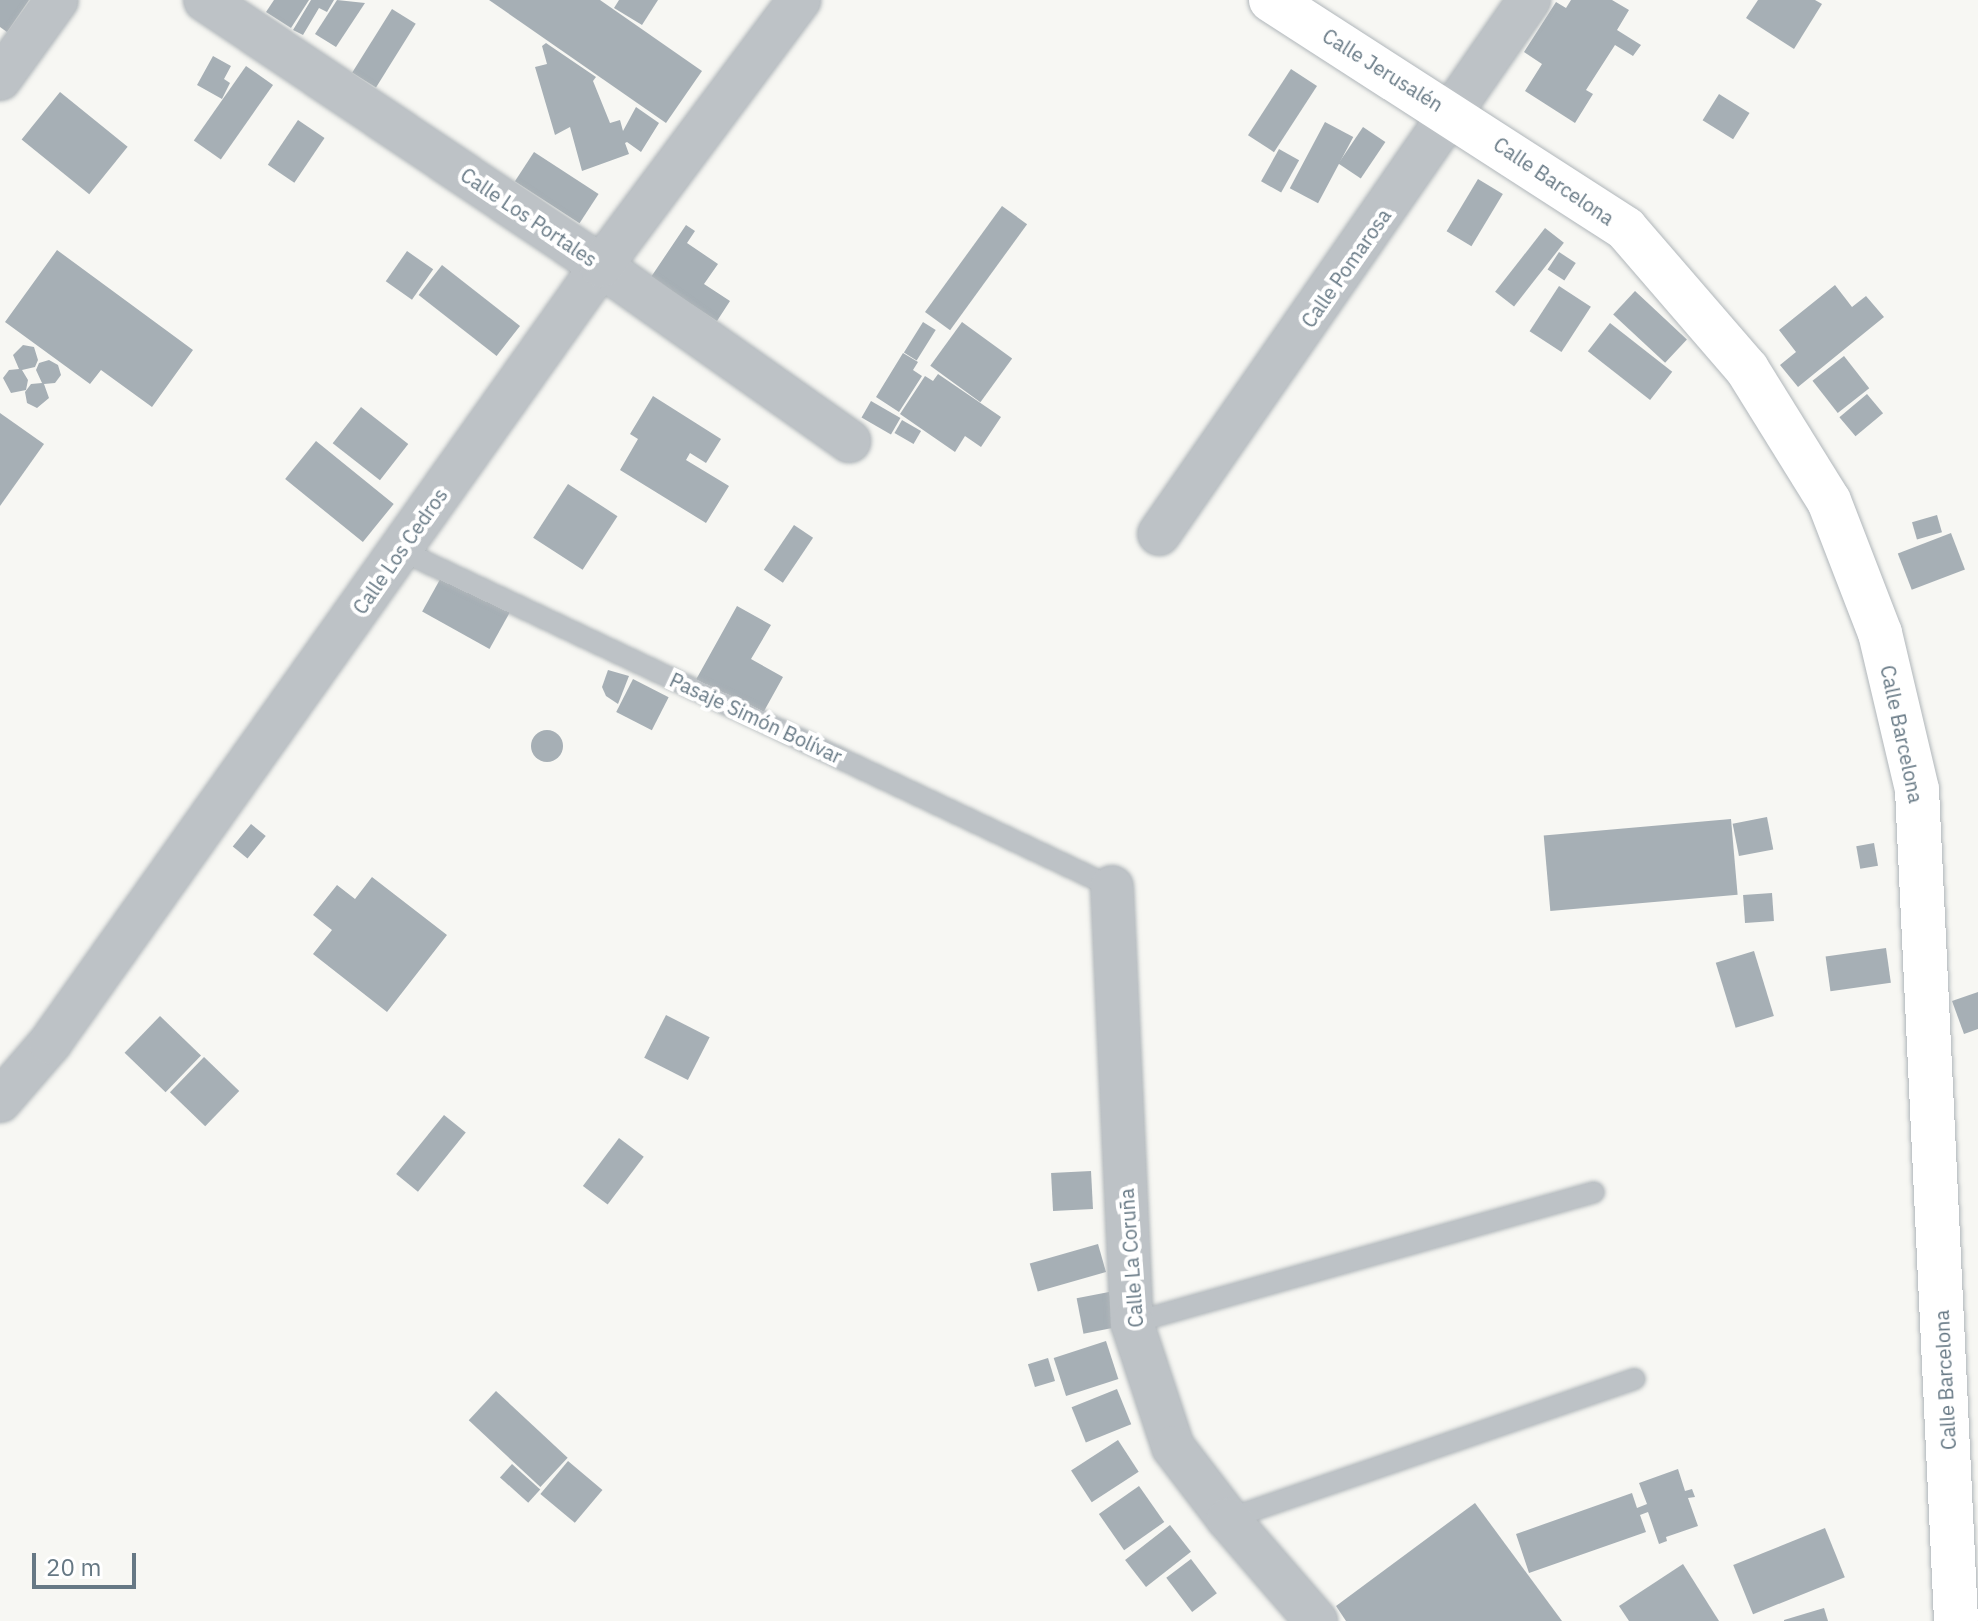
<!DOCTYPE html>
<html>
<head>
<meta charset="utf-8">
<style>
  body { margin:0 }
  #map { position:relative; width:1978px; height:1621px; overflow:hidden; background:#f7f7f3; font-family:"IBM Plex Sans",sans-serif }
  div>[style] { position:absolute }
  .building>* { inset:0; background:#a6afb5; transform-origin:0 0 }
  .round { border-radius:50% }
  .roads { filter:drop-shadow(0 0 2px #b0b6ba) drop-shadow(0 0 2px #b0b6ba) }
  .lane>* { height:20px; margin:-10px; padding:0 10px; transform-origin:10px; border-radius:10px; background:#bdc2c6 }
  .street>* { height:42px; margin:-21px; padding:0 21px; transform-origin:21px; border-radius:21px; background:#bdc2c6 }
  .secondary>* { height:44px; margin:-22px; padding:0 22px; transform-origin:22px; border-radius:22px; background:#fff }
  span { translate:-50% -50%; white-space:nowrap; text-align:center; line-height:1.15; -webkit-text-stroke:8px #fff; paint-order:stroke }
  .street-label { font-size:20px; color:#667884 }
  .scale { position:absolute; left:32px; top:1553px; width:104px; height:36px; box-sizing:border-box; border:4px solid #667884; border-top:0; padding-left:10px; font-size:24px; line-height:28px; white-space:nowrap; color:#667884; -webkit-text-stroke:6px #fff; paint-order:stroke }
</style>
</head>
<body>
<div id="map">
  <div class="building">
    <i style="clip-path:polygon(0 0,29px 0,7px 32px,0 27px)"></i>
    <i style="clip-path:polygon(274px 0,309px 0,291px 28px,266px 12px)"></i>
    <i style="clip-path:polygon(311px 0,334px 0,327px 12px,319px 8px,303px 35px,293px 30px)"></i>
    <i style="clip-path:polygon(337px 0,365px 3px,336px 47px,315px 34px)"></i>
    <i style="clip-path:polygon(489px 0,600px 0,702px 71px,666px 123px)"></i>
    <i style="clip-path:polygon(619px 0,658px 0,642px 25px,614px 8px)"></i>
    <i style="clip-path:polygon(1571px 0,1612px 0,1629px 10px,1617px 30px,1641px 45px,1633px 56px,1615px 45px,1586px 90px,1593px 94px,1575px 123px,1525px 91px,1542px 64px,1524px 52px,1556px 2px,1566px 8px)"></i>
    <i style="clip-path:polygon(1758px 0,1815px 0,1822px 4px,1794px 49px,1746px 18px)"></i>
    <i style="left:392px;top:9px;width:28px;height:75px;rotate:32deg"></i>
    <i style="clip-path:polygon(546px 43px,596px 77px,593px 81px,610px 123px,620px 120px,623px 131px,636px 107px,659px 123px,641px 152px,627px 142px,625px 143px,629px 154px,582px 171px,570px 127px,555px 135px,535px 67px,547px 64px,542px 46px)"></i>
    <i style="clip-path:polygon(213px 56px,231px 66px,224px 79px,230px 83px,222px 99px,197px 85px)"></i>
    <i style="left:246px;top:66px;width:33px;height:91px;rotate:35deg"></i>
    <i style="left:1291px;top:69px;width:31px;height:79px;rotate:33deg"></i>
    <i style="left:60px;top:92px;width:87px;height:61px;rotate:39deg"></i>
    <i style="left:1719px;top:94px;width:36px;height:31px;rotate:32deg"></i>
    <i style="left:298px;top:120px;width:32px;height:54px;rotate:34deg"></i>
    <i style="left:1325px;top:122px;width:32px;height:75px;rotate:28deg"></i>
    <i style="left:1363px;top:127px;width:27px;height:44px;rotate:34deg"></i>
    <i style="left:1279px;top:149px;width:23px;height:37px;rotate:29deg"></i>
    <i style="left:534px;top:152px;width:77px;height:35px;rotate:33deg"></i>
    <i style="left:1478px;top:179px;width:29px;height:61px;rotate:31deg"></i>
    <i style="left:1002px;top:206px;width:31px;height:131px;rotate:36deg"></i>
    <i style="clip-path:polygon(686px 225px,695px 231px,687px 243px,718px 264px,704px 284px,730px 301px,717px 321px,651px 277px)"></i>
    <i style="left:1545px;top:228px;width:24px;height:81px;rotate:38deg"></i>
    <i style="clip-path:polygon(57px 250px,193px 350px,152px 407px,101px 370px,90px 384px,5px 322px)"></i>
    <i style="left:407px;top:251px;width:32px;height:37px;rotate:35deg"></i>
    <i style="left:1559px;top:252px;width:20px;height:21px;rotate:33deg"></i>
    <i style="left:442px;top:265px;width:99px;height:38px;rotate:38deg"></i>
    <i style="clip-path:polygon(1835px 285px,1852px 307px,1866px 296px,1884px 317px,1798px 387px,1780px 365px,1796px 352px,1779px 330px)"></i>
    <i style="left:1559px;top:286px;width:38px;height:54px;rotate:33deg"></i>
    <i style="left:1635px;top:291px;width:71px;height:32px;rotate:43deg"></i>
    <i style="left:923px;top:322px;width:15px;height:36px;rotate:32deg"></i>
    <i style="left:962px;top:322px;width:62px;height:54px;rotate:36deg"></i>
    <i style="left:1610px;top:323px;width:79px;height:36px;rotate:38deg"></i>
    <i style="clip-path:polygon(23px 345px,34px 347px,38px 360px,35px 367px,22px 370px,28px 380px,26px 390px,11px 393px,3px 378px,9px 370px,19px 369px,13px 355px)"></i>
    <i style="clip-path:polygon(903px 353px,918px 362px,913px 370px,922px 376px,899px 412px,876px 397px)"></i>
    <i style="left:1844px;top:356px;width:41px;height:40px;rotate:52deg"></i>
    <i style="clip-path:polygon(49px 360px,58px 365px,61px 375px,55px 383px,44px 384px,49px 398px,37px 408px,27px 403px,25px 392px,31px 384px,42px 383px,36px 370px,39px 363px)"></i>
    <i style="clip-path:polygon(938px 374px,1001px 417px,981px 447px,965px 436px,955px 452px,900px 414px,925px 376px,933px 381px)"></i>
    <i style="left:1867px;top:394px;width:25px;height:36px;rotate:50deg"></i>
    <i style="clip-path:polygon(653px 396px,721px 439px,706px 463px,690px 453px,686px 460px,729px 486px,706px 523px,620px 470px,638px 439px,630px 434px)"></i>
    <i style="left:871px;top:401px;width:34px;height:19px;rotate:30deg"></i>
    <i style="left:361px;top:407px;width:60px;height:46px;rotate:38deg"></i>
    <i style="clip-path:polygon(0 413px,44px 444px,0 506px)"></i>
    <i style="left:902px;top:420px;width:22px;height:15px;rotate:30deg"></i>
    <i style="left:316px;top:441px;width:100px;height:49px;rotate:39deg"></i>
    <i style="left:568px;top:484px;width:59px;height:64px;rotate:33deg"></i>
    <i style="left:1937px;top:515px;width:18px;height:26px;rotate:74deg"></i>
    <i style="left:794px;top:525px;width:23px;height:54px;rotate:34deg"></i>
    <i style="left:1951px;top:533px;width:39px;height:57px;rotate:69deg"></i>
    <i style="left:443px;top:574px;width:77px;height:43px;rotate:29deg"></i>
    <i style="clip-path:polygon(737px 606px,771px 625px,751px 659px,783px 677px,758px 722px,693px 685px)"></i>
    <i style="clip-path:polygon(608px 670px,629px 676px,618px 704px,606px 696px,602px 687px)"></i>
    <i style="left:633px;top:679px;width:40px;height:37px;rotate:27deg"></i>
    <i class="round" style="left:531px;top:730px;width:32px;height:32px"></i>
    <i style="left:1767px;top:817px;width:33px;height:35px;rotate:79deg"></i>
    <i style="left:1731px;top:819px;width:76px;height:188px;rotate:85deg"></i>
    <i style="left:251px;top:824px;width:19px;height:29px;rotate:39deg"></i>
    <i style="left:1874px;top:843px;width:23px;height:18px;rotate:80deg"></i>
    <i style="clip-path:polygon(372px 877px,447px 935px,387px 1012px,313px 954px,332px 930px,313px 915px,337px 885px,355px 899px)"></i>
    <i style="left:1772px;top:893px;width:28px;height:29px;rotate:86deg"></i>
    <i style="left:1886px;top:948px;width:35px;height:61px;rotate:82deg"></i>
    <i style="left:1754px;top:951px;width:68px;height:40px;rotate:73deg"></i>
    <i style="clip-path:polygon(1978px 992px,1978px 1029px,1964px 1034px,1952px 1001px)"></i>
    <i style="left:666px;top:1015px;width:49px;height:48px;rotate:27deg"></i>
    <i style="left:160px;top:1016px;width:57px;height:51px;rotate:44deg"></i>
    <i style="left:204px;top:1057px;width:49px;height:49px;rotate:44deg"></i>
    <i style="left:444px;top:1115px;width:28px;height:76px;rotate:39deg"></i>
    <i style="left:619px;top:1138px;width:31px;height:60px;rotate:37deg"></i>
    <i style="left:1091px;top:1171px;width:38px;height:40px;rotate:87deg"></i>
    <i style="left:1098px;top:1244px;width:29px;height:71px;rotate:74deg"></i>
    <i style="left:1109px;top:1292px;width:36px;height:33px;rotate:79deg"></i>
    <i style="left:1106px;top:1341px;width:40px;height:55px;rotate:72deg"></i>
    <i style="left:1048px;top:1358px;width:24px;height:21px;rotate:73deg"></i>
    <i style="left:1117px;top:1389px;width:38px;height:49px;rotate:68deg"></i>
    <i style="left:496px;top:1391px;width:98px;height:40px;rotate:43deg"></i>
    <i style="left:1118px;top:1440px;width:38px;height:56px;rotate:57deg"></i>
    <i style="left:568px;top:1461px;width:45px;height:43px;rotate:40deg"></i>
    <i style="left:512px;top:1464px;width:38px;height:18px;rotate:42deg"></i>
    <i style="clip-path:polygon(1678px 1469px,1685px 1491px,1692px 1489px,1695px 1497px,1688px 1498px,1698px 1526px,1666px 1537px,1667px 1541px,1659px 1544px,1648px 1512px,1640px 1515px,1646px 1532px,1529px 1573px,1516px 1534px,1632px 1493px,1637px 1508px,1647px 1504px,1639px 1483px)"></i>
    <i style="left:1139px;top:1486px;width:44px;height:49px;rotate:55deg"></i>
    <i style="clip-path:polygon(1475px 1503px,1562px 1621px,1346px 1621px,1336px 1606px)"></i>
    <i style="left:1170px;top:1525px;width:34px;height:57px;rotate:52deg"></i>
    <i style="left:1825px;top:1528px;width:53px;height:99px;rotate:68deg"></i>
    <i style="left:1191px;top:1559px;width:43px;height:31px;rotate:53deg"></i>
    <i style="clip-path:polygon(1683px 1564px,1719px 1621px,1629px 1621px,1619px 1606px)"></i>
    <i style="clip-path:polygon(1824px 1608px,1828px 1621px,1784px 1621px,1784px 1620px)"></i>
  </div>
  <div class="roads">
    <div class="lane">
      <i style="left:400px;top:550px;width:788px;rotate:25.33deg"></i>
      <i style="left:1132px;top:1323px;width:480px;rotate:-15.8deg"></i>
      <i style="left:1228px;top:1519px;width:430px;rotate:-19deg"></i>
    </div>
    <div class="street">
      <i style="left:205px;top:0;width:477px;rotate:33.9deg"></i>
      <i style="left:601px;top:266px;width:304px;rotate:35.2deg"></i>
      <i style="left:0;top:79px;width:97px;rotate:-54.2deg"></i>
      <i style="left:1159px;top:534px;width:650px;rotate:-55.28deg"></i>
      <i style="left:1112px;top:887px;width:436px;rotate:87.4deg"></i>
      <i style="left:1132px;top:1323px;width:131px;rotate:71.7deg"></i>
      <i style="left:1173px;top:1447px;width:91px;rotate:52.6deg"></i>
      <i style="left:1228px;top:1519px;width:135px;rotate:49.2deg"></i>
      <i style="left:0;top:1101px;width:77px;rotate:-49.2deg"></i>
      <i style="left:50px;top:1043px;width:953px;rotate:-54.66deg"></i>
      <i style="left:601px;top:266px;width:332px;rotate:-53.3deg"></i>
    </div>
    <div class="secondary">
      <i style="left:1271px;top:0;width:422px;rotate:32.8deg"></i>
      <i style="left:1626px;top:229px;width:185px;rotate:49.2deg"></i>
      <i style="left:1747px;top:369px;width:155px;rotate:58.2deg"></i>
      <i style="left:1829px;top:501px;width:142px;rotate:68.9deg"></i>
      <i style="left:1880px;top:633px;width:161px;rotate:76.7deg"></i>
      <i style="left:1917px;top:790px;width:832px;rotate:87.31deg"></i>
    </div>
  </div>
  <div class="street-label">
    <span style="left:1383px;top:70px;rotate:32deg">Calle Jerusalén</span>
    <span style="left:1554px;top:181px;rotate:34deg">Calle Barcelona</span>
    <span style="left:529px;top:217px;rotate:34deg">Calle Los Portales</span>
    <span style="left:1346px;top:268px;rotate:-55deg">Calle Pomarosa</span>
    <span style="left:400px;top:551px;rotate:-55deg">Calle Los Cedros</span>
    <span style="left:756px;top:718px;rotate:25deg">Pasaje Simón Bolívar</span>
    <span style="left:1902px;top:734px;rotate:78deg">Calle Barcelona</span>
    <span style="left:1131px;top:1258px;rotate:-94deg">Calle La Coruña</span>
    <span style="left:1945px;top:1380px;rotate:-93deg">Calle Barcelona</span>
  </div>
  <div class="scale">20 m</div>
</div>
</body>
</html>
